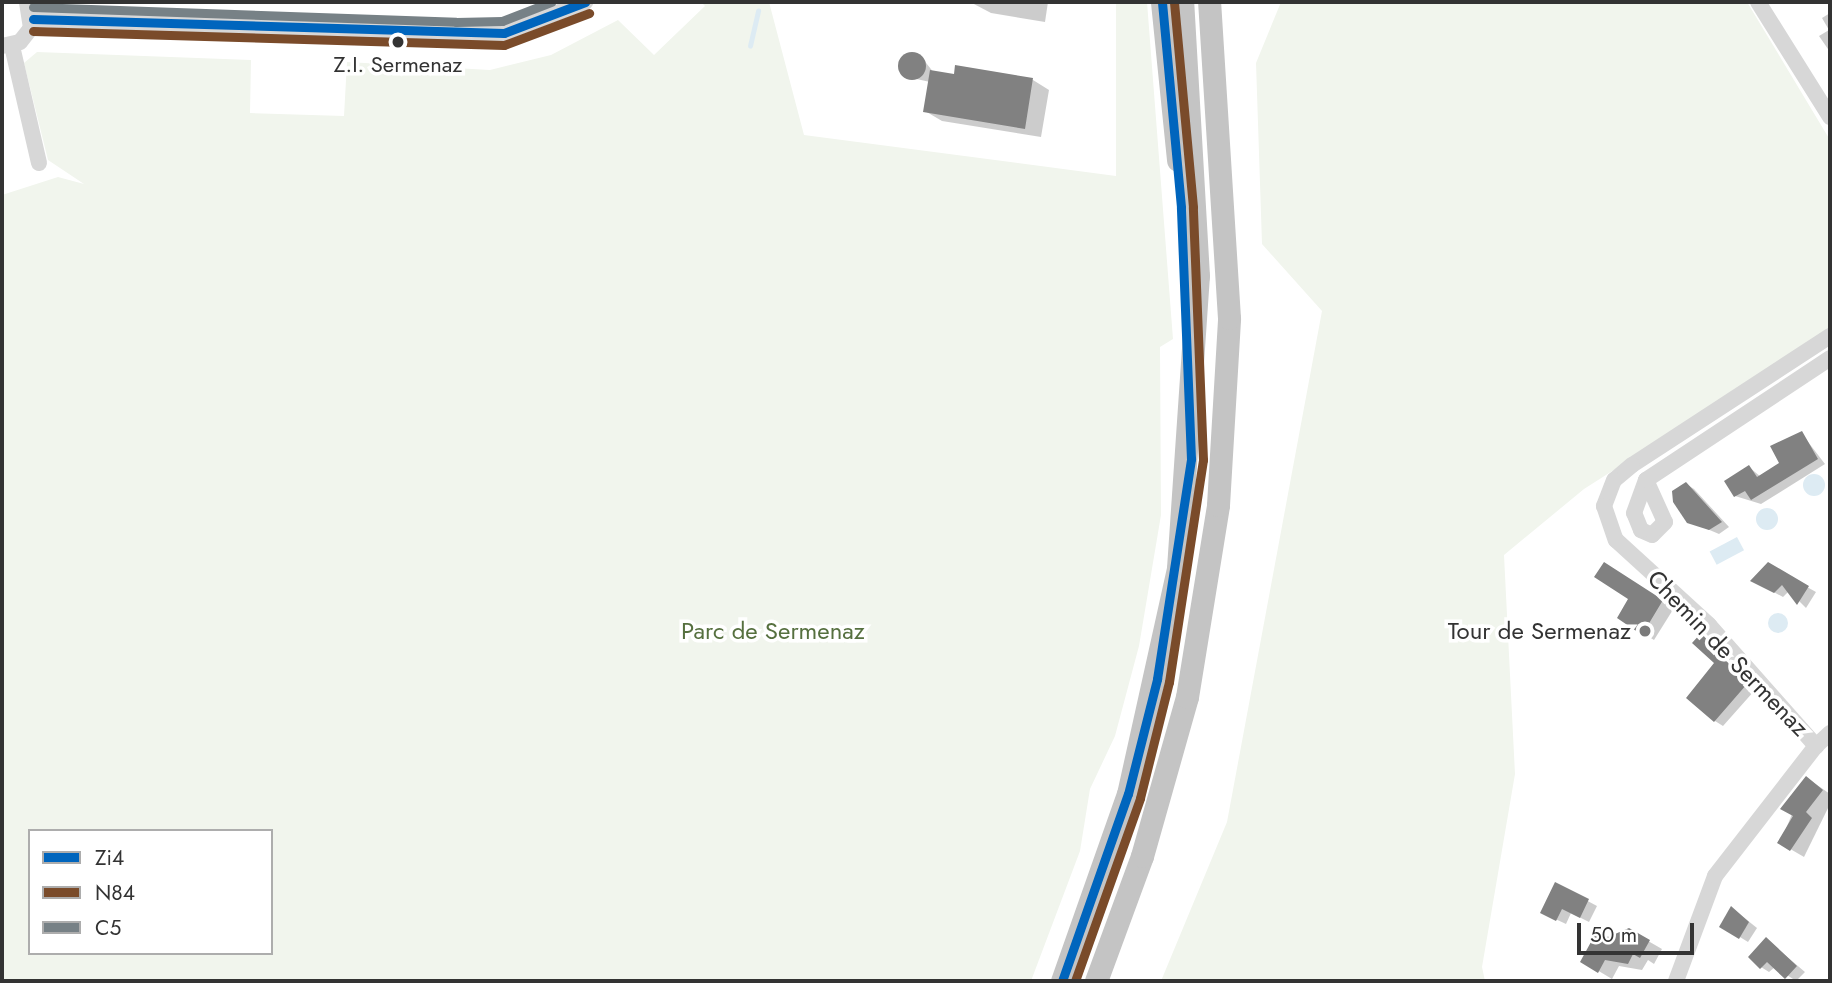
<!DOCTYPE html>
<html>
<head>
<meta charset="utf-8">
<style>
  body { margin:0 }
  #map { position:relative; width:1832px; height:983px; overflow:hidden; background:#fff; font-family:Jost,sans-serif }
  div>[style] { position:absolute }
  .green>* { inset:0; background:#f1f5ed }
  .water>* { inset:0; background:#ddebf3; transform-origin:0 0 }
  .round { border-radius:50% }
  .shadow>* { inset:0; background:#0003 }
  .stream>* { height:4.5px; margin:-2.25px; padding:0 2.25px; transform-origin:2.25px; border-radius:2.25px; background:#ddebf3 }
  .building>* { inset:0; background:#818181 }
  .minor>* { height:16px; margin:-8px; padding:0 8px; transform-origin:8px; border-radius:8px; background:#d7d7d7 }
  .highway>* { height:23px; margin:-11.5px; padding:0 11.5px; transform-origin:11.5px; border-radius:11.5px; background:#c4c4c4 }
  .bus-1>* { height:9px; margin:-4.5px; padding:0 4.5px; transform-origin:4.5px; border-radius:4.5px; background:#0065bd }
  .bus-2>* { height:9px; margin:-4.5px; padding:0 4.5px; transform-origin:4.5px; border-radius:4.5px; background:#7a4b2a }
  .bus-3>* { height:9px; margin:-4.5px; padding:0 4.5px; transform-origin:4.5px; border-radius:4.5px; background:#778186 }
  .dots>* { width:19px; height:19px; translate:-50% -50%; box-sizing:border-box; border:4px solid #fff; border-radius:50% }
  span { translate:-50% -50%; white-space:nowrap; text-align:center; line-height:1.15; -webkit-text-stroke:7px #fff; paint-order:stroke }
  .bus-label { font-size:22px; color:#333 }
  .park-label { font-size:24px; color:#56703f }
  .poi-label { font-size:24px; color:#333 }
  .right { translate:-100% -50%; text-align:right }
  .street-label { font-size:24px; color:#333 }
  .frame { position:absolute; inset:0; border:4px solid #333; pointer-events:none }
  .legend { position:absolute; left:28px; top:829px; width:245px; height:126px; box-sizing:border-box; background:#fff; border:2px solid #adadad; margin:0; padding:9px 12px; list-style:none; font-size:21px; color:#333 }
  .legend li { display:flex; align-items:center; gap:14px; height:35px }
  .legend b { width:35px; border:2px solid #adadad }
  .scale { position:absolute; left:1577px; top:923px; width:117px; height:32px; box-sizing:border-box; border:4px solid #333; border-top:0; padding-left:9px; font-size:21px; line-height:24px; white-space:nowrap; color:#333; -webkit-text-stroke:5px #fff; paint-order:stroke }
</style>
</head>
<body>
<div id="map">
  <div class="green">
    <i style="clip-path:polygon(evenodd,701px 2px,769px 2px,804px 135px,1116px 176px,1116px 2px,1147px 2px,1173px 339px,1160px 347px,1161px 515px,1139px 646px,1115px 736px,1090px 789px,1080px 851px,1031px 981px,2px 981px,2px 195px,58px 177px,84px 184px,48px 160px,24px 63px,37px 52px,251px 60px,250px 113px,344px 116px,347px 62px,490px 70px,551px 55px,618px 20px,654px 55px,705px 6px,701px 2px,30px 831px,271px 831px,271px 953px,30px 953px,30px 831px)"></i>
    <i style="clip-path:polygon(1281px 2px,1747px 2px,1830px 140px,1830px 332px,1584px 489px,1504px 555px,1515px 774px,1482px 967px,1485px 981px,1161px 981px,1227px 822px,1322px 311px,1262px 244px,1256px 63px)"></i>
  </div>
  <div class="water">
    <i class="round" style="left:1803px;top:474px;width:22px;height:22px"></i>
    <i class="round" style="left:1756px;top:508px;width:22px;height:22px"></i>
    <i style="left:1737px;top:537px;width:15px;height:31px;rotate:62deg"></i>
    <i class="round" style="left:1768px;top:613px;width:20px;height:20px"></i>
  </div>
  <div class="shadow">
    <i style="clip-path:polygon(1048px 2px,1045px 22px,991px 13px,972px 3px)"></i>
    <i style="clip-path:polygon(1830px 13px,1830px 52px,1819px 36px,1829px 30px,1822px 18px)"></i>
    <i style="clip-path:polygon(904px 56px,923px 59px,934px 73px,1033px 80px,1049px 90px,1041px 137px,942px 121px,925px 111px,930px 82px,912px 78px,900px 66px)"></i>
    <i style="clip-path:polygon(1802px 434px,1825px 464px,1761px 504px,1735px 496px,1749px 467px,1761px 477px,1782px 463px)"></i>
    <i style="clip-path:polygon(1686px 484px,1694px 489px,1729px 527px,1719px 534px,1693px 523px)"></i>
    <i style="clip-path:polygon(1768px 565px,1816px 592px,1806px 608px,1789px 591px,1783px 597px,1753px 581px)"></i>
    <i style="clip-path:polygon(1616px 571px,1674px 608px,1654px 640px,1619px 618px,1631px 598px)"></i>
    <i style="clip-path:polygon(1701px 635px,1755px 690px,1723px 726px,1715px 721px,1716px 663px)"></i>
    <i style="clip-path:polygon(1807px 778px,1830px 794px,1830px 804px,1804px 857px,1780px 843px)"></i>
    <i style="clip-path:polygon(1556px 884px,1597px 906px,1589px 922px,1571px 913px,1566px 924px,1551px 917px)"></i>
    <i style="clip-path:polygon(1732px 908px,1757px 928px,1748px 942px,1722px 926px)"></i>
    <i style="clip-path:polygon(1629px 930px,1662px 949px,1654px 964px,1648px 960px,1642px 970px,1619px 966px,1612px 979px,1582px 961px)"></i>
    <i style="clip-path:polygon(1766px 939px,1805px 972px,1796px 981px,1775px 967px,1769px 972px,1761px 967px)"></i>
  </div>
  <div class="stream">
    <i style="left:750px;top:46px;width:36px;rotate:-77deg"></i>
  </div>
  <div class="building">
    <i class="round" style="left:898px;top:52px;width:28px;height:28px"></i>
    <i style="clip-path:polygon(955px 65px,1033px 78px,1025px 129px,923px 112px,930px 70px,954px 74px)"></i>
    <i style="clip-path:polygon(1802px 431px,1818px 459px,1751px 500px,1745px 491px,1734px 497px,1724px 481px,1749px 465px,1757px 477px,1779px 463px,1770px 446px)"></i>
    <i style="clip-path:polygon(1686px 482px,1722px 522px,1709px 530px,1687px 523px,1673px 502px,1672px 491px)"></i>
    <i style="clip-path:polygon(1604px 562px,1663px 600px,1642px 635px,1617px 618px,1628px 599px,1594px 577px)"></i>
    <i style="clip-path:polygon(1768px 562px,1809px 586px,1797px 605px,1782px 585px,1774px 593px,1750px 581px)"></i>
    <i style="clip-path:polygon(1701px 633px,1747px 684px,1714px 722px,1686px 698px,1714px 663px,1692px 643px)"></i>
    <i style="clip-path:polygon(1806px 776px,1823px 790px,1806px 812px,1812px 818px,1790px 851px,1777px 843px,1793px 816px,1780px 809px)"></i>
    <i style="clip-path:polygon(1555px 882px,1589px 899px,1580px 918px,1562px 909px,1556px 921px,1540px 913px)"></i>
    <i style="clip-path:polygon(1731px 906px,1749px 922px,1739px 939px,1719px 927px)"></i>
    <i style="clip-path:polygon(1629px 928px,1650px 940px,1640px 958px,1633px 954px,1628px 964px,1605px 960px,1598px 973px,1580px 962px,1597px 931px,1608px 937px)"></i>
    <i style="clip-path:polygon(1766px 937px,1797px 966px,1785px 979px,1767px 962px,1760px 969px,1748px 957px)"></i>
  </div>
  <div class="minor">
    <i style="left:1758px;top:2px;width:136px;rotate:57.9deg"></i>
    <i style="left:33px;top:19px;width:423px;rotate:2deg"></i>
    <i style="left:456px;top:34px;width:48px;rotate:-1.2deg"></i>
    <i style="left:504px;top:33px;width:87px;rotate:-20.9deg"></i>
    <i style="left:2px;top:46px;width:18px;rotate:-13deg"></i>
    <i style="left:20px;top:42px;width:18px;rotate:-52deg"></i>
    <i style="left:31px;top:28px;width:26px;rotate:-99deg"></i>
    <i style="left:12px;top:46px;width:120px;rotate:77deg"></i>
    <i style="left:1830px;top:336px;width:236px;rotate:146.9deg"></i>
    <i style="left:1632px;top:465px;width:23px;rotate:140deg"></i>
    <i style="left:1614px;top:480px;width:28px;rotate:111deg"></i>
    <i style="left:1604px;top:506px;width:36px;rotate:71deg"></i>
    <i style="left:1616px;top:540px;width:126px;rotate:42.4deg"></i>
    <i style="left:1709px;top:625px;width:162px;rotate:48.5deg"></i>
    <i style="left:1816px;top:746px;width:19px;rotate:-43deg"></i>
    <i style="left:1646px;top:480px;width:46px;rotate:65.7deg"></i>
    <i style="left:1665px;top:522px;width:18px;rotate:135deg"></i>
    <i style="left:1652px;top:535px;width:12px;rotate:-156deg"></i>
    <i style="left:1641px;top:530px;width:18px;rotate:-112deg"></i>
    <i style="left:1634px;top:513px;width:35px;rotate:-70deg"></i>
    <i style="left:1646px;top:480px;width:221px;rotate:-33.5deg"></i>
    <i style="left:1676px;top:981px;width:112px;rotate:-69.6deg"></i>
    <i style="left:1715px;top:876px;width:165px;rotate:-52.2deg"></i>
  </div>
  <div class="highway">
    <i style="left:1162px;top:2px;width:159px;rotate:84.2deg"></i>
    <i style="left:1062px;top:981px;width:198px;rotate:-70.6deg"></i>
    <i style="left:1128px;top:794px;width:231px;rotate:-77.5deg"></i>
    <i style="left:1178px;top:568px;width:293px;rotate:-86.1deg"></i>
    <i style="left:1198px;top:276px;width:274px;rotate:-93.3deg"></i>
    <i style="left:1096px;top:981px;width:133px;rotate:-69.8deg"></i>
    <i style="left:1142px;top:856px;width:165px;rotate:-74.2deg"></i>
    <i style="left:1187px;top:697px;width:194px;rotate:-80.8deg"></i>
    <i style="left:1218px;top:505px;width:187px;rotate:-86.6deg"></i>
    <i style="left:1229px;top:318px;width:317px;rotate:-93.6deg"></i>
  </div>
  <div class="bus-1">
    <i style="left:33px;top:19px;width:471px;rotate:1.7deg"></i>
    <i style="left:504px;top:33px;width:87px;rotate:-20.9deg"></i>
    <i style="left:1062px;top:981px;width:198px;rotate:-70.6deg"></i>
    <i style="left:1128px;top:794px;width:119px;rotate:-75.8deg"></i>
    <i style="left:1157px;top:679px;width:223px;rotate:-81.2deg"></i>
    <i style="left:1191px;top:459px;width:252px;rotate:-92.3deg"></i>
    <i style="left:1181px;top:207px;width:206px;rotate:-95.3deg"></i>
  </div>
  <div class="bus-2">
    <i style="left:33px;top:31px;width:471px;rotate:1.7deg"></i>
    <i style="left:504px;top:45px;width:91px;rotate:-20.6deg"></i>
    <i style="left:1075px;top:981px;width:194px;rotate:-70.4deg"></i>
    <i style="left:1140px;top:798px;width:120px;rotate:-76deg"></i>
    <i style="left:1169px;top:682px;width:225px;rotate:-81.3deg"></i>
    <i style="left:1203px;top:460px;width:253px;rotate:-92.3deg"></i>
    <i style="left:1193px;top:207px;width:206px;rotate:-95.3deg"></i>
  </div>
  <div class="bus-3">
    <i style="left:33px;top:7px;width:423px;rotate:2deg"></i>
    <i style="left:456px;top:22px;width:46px;rotate:-1.2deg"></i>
    <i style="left:502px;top:21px;width:53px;rotate:-21.2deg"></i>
  </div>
  <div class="dots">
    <i style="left:398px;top:42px;background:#333"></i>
    <i style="left:1645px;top:631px;background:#7a7a7a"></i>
  </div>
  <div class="bus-label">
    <span style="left:398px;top:65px">Z.I. Sermenaz</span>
  </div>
  <div class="park-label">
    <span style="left:773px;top:631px">Parc de Sermenaz</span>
  </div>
  <div class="poi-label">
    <span class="right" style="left:1631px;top:631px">Tour de Sermenaz</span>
  </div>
  <div class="street-label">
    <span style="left:1728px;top:653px;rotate:46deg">Chemin de Sermenaz</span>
  </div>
  <div class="frame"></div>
  <ul class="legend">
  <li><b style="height:9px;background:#0065bd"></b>Zi4</li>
  <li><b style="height:9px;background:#7a4b2a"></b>N84</li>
  <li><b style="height:9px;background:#778186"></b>C5</li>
  </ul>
  <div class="scale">50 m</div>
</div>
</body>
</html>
